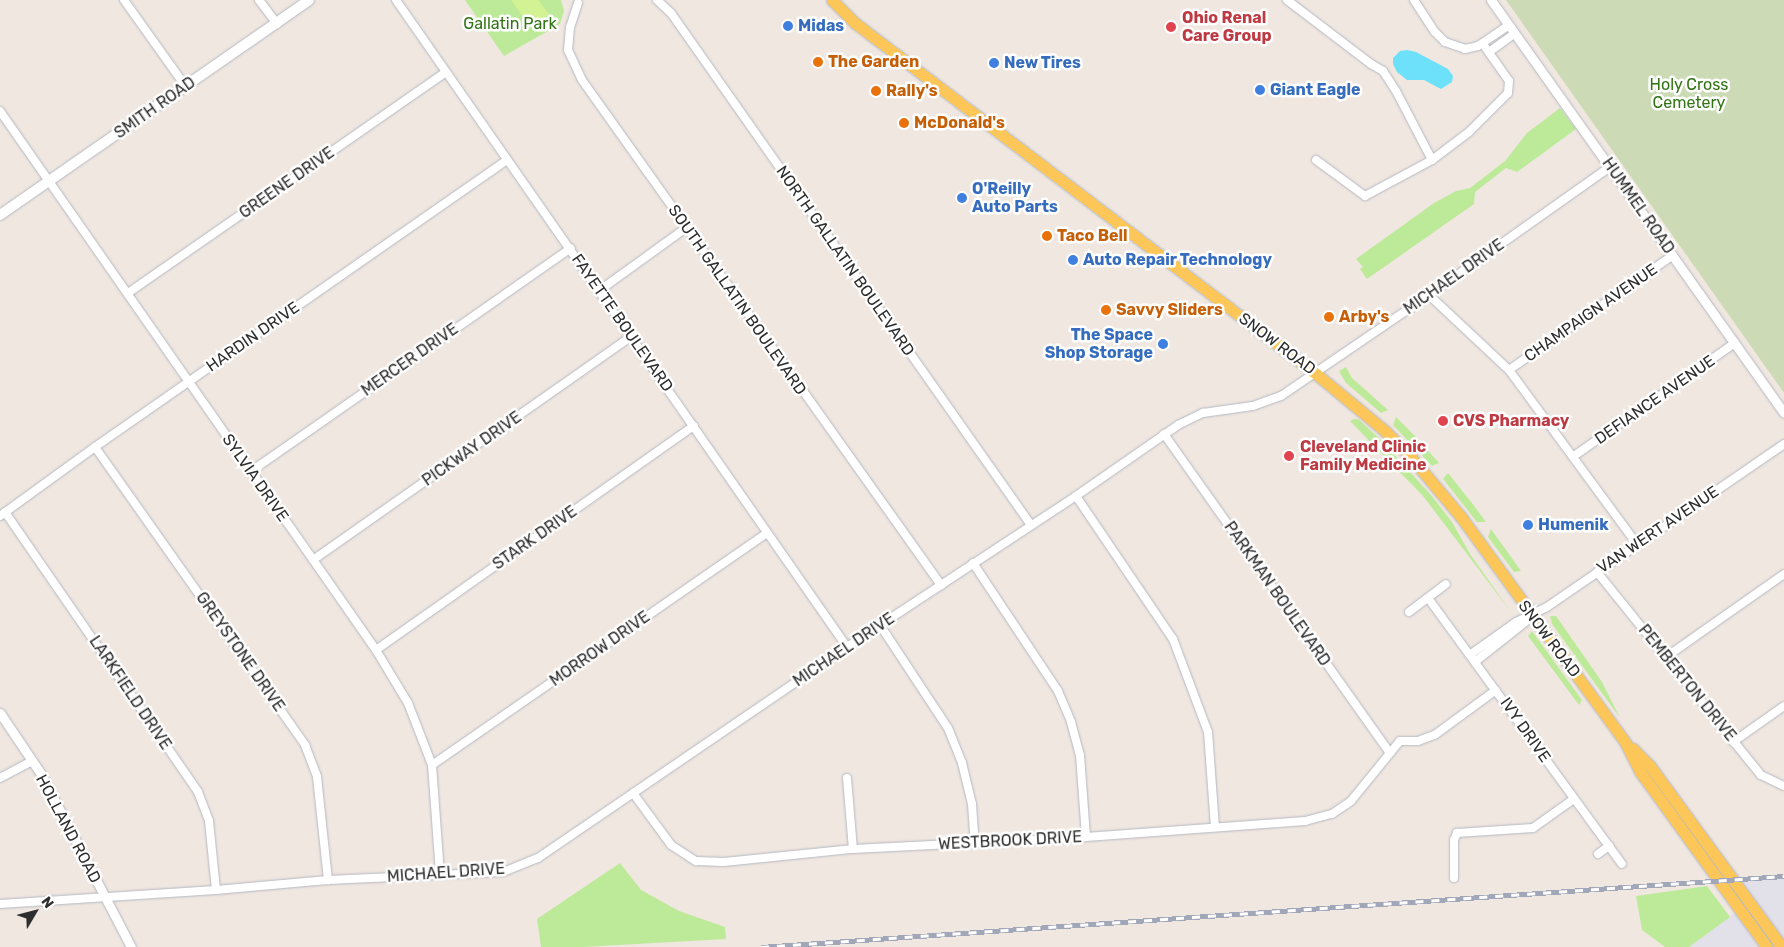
<!DOCTYPE html>
<html>
<head>
<meta charset="utf-8">
<style>
  body { margin:0 }
  #map { position:relative; width:1784px; height:947px; overflow:hidden; background:#f0e7e0; font-family:Rubik,sans-serif }
  div>[style] { position:absolute }
  .industrial>* { inset:0; background:#e2e0e8 }
  .green>* { inset:0; background:#bdea99 }
  .cemetery>* { inset:0; background:#ccdbb6 }
  .pitch>* { inset:0; background:#d3f294 }
  .water>* { inset:0; background:#6ce1f9 }
  .roads { filter:drop-shadow(0 0 1px #b4b8c2) drop-shadow(0 0 1px #b4b8c2) }
  .minor>* { height:8px; margin:-4px; padding:0 4px; transform-origin:4px; border-radius:4px; background:#fff }
  .tertiary>* { height:9px; margin:-4.5px; padding:0 4.5px; transform-origin:4.5px; border-radius:4.5px; background:#fff }
  .secondary>* { height:10px; margin:-5px; padding:0 5px; transform-origin:5px; border-radius:5px; background:#fff }
  .primary>* { height:11px; margin:-5.5px; padding:0 5.5px; transform-origin:5.5px; border-radius:5.5px; background:#fcc659 }
  .rail>* { height:4.5px; margin-top:-2.25px; transform-origin:0; background:repeating-linear-gradient(90deg,#fff 0 8px,#a1a7b9 0 16px); box-sizing:border-box; border-block:1px solid #a1a7b9 }
  .dots>* { width:14px; height:14px; translate:-50% -50%; box-sizing:border-box; border:2px solid #fff; border-radius:50% }
  span { translate:-50% -50%; white-space:nowrap; text-align:center; line-height:1.15; -webkit-text-stroke:5px #fff; paint-order:stroke }
  .health-label { font-size:16px; color:#be3a42; font-weight:700 }
  .left { translate:0 -50%; text-align:left }
  .park-label { font-size:16px; color:#327415 }
  .shop-label { font-size:16px; color:#366cbe; font-weight:700 }
  .right { translate:-100% -50%; text-align:right }
  .food-label { font-size:16px; color:#c56008; font-weight:700 }
  .street-label { font-size:16px; color:#2e2e2e }
  .north { position:absolute; left:10px; top:887px; width:50px; height:50px; -webkit-text-stroke:4px #fff; paint-order:stroke; rotate:53deg; font-size:14px; font-weight:700; line-height:20px; text-align:center; color:#2e2e2e }
  .north::after { content:''; display:block; margin:auto; width:18px; height:22px; background:#2e2e2e; clip-path:polygon(50% 0,100% 100%,50% 72%,0 100%) }
</style>
</head>
<body>
<div id="map">
  <div class="industrial">
    <i style="clip-path:polygon(1784px 878px,1784px 947px,1689px 947px,1751px 901px,1737px 881px)"></i>
  </div>
  <div class="green">
    <i style="clip-path:polygon(465px 0,561px 0,564px 11px,560px 24px,504px 56px)"></i>
    <i style="clip-path:polygon(1560px 108px,1576px 129px,1517px 172px,1506px 168px,1475px 192px,1474px 204px,1367px 279px,1360px 269px,1363px 267px,1356px 259px,1434px 203px,1456px 191px,1470px 188px,1505px 161px,1527px 133px)"></i>
    <i style="clip-path:polygon(1346px 367px,1352px 378px,1388px 410px,1381px 413px,1346px 383px,1339px 371px)"></i>
    <i style="clip-path:polygon(1396px 417px,1415px 436px,1439px 463px,1432px 466px,1393px 425px)"></i>
    <i style="clip-path:polygon(1354px 419px,1358px 419px,1380px 439px,1431px 495px,1452px 522px,1470px 554px,1511px 612px,1423px 496px,1350px 421px)"></i>
    <i style="clip-path:polygon(1448px 473px,1472px 503px,1486px 522px,1477px 522px,1443px 479px)"></i>
    <i style="clip-path:polygon(1491px 529px,1521px 571px,1514px 572px,1488px 537px)"></i>
    <i style="clip-path:polygon(1550px 616px,1556px 616px,1602px 682px,1620px 718px,1552px 624px)"></i>
    <i style="clip-path:polygon(1532px 631px,1582px 700px,1579px 705px,1528px 636px)"></i>
    <i style="clip-path:polygon(620px 863px,641px 890px,679px 911px,725px 927px,726px 939px,583px 947px,541px 947px,537px 919px)"></i>
    <i style="clip-path:polygon(1707px 886px,1730px 917px,1689px 947px,1665px 947px,1642px 930px,1636px 896px)"></i>
  </div>
  <div class="cemetery">
    <i style="clip-path:polygon(1506px 0,1784px 0,1784px 393px,1571px 92px)"></i>
  </div>
  <div class="pitch">
    <i style="clip-path:polygon(511px 0,538px 0,549px 14px,531px 28px)"></i>
  </div>
  <div class="water">
    <i style="clip-path:polygon(1407px 50px,1416px 52px,1448px 69px,1453px 76px,1452px 82px,1441px 89px,1424px 80px,1407px 80px,1397px 72px,1393px 64px,1393px 58px,1400px 51px)"></i>
  </div>
  <div class="roads">
    <div class="minor">
      <i style="left:124px;top:0;width:107px;rotate:54.5deg"></i>
      <i style="left:259px;top:0;width:30px;rotate:53deg"></i>
      <i style="left:396px;top:0;width:789px;rotate:55.12deg"></i>
      <i style="left:657px;top:0;width:19px;rotate:43deg"></i>
      <i style="left:671px;top:13px;width:626px;rotate:54.89deg"></i>
      <i style="left:1287px;top:0;width:106px;rotate:37.3deg"></i>
      <i style="left:1371px;top:64px;width:14px;rotate:30deg"></i>
      <i style="left:1383px;top:71px;width:24px;rotate:57deg"></i>
      <i style="left:1396px;top:91px;width:78px;rotate:62.4deg"></i>
      <i style="left:1414px;top:0;width:38px;rotate:57deg"></i>
      <i style="left:1435px;top:32px;width:14px;rotate:45deg"></i>
      <i style="left:1445px;top:42px;width:21px;rotate:19deg"></i>
      <i style="left:1465px;top:49px;width:13px;rotate:-13deg"></i>
      <i style="left:1478px;top:46px;width:37px;rotate:-34deg"></i>
      <i style="left:578px;top:3px;width:25px;rotate:108deg"></i>
      <i style="left:570px;top:27px;width:23px;rotate:95deg"></i>
      <i style="left:568px;top:50px;width:33px;rotate:65deg"></i>
      <i style="left:582px;top:80px;width:620px;rotate:54.59deg"></i>
      <i style="left:1489px;top:52px;width:32px;rotate:-36deg"></i>
      <i style="left:0;top:111px;width:657px;rotate:55.1deg"></i>
      <i style="left:376px;top:650px;width:62px;rotate:58.9deg"></i>
      <i style="left:408px;top:703px;width:66px;rotate:68.8deg"></i>
      <i style="left:432px;top:765px;width:108px;rotate:85.8deg"></i>
      <i style="left:1316px;top:160px;width:61px;rotate:36.3deg"></i>
      <i style="left:1365px;top:196px;width:76px;rotate:-28.2deg"></i>
      <i style="left:1432px;top:160px;width:46px;rotate:-37.1deg"></i>
      <i style="left:1469px;top:132px;width:55px;rotate:-45deg"></i>
      <i style="left:1508px;top:93px;width:12px;rotate:-85deg"></i>
      <i style="left:1509px;top:81px;width:45px;rotate:-125.1deg"></i>
      <i style="left:600px;top:290px;width:106px;rotate:-35.8deg"></i>
      <i style="left:128px;top:293px;width:387px;rotate:-34.8deg"></i>
      <i style="left:1429px;top:295px;width:110px;rotate:43.2deg"></i>
      <i style="left:1509px;top:370px;width:216px;rotate:53.7deg"></i>
      <i style="left:1509px;top:370px;width:200px;rotate:-35deg"></i>
      <i style="left:1164px;top:434px;width:391px;rotate:54.7deg"></i>
      <i style="left:95px;top:447px;width:365px;rotate:54.8deg"></i>
      <i style="left:305px;top:745px;width:34px;rotate:69deg"></i>
      <i style="left:317px;top:777px;width:104px;rotate:83.9deg"></i>
      <i style="left:1574px;top:456px;width:197px;rotate:-35.1deg"></i>
      <i style="left:250px;top:472px;width:391px;rotate:-34.9deg"></i>
      <i style="left:1076px;top:496px;width:173px;rotate:55.9deg"></i>
      <i style="left:1173px;top:639px;width:99px;rotate:69.4deg"></i>
      <i style="left:1208px;top:732px;width:95px;rotate:85.8deg"></i>
      <i style="left:5px;top:512px;width:340px;rotate:55.4deg"></i>
      <i style="left:198px;top:792px;width:31px;rotate:69deg"></i>
      <i style="left:209px;top:821px;width:69px;rotate:84.2deg"></i>
      <i style="left:0;top:516px;width:117px;rotate:-36deg"></i>
      <i style="left:95px;top:447px;width:502px;rotate:-34.86deg"></i>
      <i style="left:313px;top:560px;width:388px;rotate:-35.1deg"></i>
      <i style="left:973px;top:563px;width:154px;rotate:56.4deg"></i>
      <i style="left:1058px;top:691px;width:34px;rotate:67deg"></i>
      <i style="left:1071px;top:722px;width:34px;rotate:75deg"></i>
      <i style="left:1080px;top:755px;width:82px;rotate:85.8deg"></i>
      <i style="left:1597px;top:572px;width:261px;rotate:51.1deg"></i>
      <i style="left:1761px;top:775px;width:25px;rotate:26deg"></i>
      <i style="left:1428px;top:598px;width:329px;rotate:53.9deg"></i>
      <i style="left:1409px;top:612px;width:46px;rotate:-37.1deg"></i>
      <i style="left:880px;top:625px;width:123px;rotate:56.6deg"></i>
      <i style="left:948px;top:728px;width:38px;rotate:68deg"></i>
      <i style="left:962px;top:763px;width:42px;rotate:76.3deg"></i>
      <i style="left:972px;top:804px;width:39px;rotate:86deg"></i>
      <i style="left:376px;top:650px;width:389px;rotate:-35.2deg"></i>
      <i style="left:1471px;top:654px;width:55px;rotate:-35.4deg"></i>
      <i style="left:1516px;top:622px;width:34px;rotate:-26deg"></i>
      <i style="left:1547px;top:607px;width:288px;rotate:-34.5deg"></i>
      <i style="left:1666px;top:657px;width:144px;rotate:-35.1deg"></i>
      <i style="left:1476px;top:661px;width:68px;rotate:-38.4deg"></i>
      <i style="left:1733px;top:742px;width:62px;rotate:-35.2deg"></i>
      <i style="left:432px;top:765px;width:407px;rotate:-34.7deg"></i>
      <i style="left:0;top:778px;width:36px;rotate:-28deg"></i>
      <i style="left:847px;top:778px;width:71px;rotate:85.2deg"></i>
      <i style="left:633px;top:793px;width:64px;rotate:53.8deg"></i>
      <i style="left:671px;top:845px;width:30px;rotate:33deg"></i>
      <i style="left:696px;top:861px;width:28px;rotate:2deg"></i>
      <i style="left:724px;top:862px;width:130px;rotate:-5.8deg"></i>
      <i style="left:853px;top:849px;width:233px;rotate:-2.9deg"></i>
      <i style="left:1086px;top:837px;width:220px;rotate:-4.2deg"></i>
      <i style="left:1305px;top:821px;width:28px;rotate:-15deg"></i>
      <i style="left:1332px;top:814px;width:23px;rotate:-34deg"></i>
      <i style="left:1351px;top:801px;width:77px;rotate:-50.8deg"></i>
      <i style="left:1400px;top:741px;width:18px"></i>
      <i style="left:1418px;top:741px;width:19px;rotate:-21deg"></i>
      <i style="left:1436px;top:734px;width:74px;rotate:-36.3deg"></i>
      <i style="left:1598px;top:854px;width:14px;rotate:-36deg"></i>
      <i style="left:1454px;top:878px;width:38px;rotate:-90deg"></i>
      <i style="left:1454px;top:840px;width:8px;rotate:-67deg"></i>
      <i style="left:1457px;top:833px;width:76px;rotate:-3.8deg"></i>
      <i style="left:1533px;top:828px;width:50px;rotate:-35.3deg"></i>
      <i style="left:0;top:904px;width:216px;rotate:-3.7deg"></i>
      <i style="left:216px;top:890px;width:112px;rotate:-5.1deg"></i>
      <i style="left:328px;top:880px;width:175px;rotate:-2.6deg"></i>
      <i style="left:503px;top:872px;width:38px;rotate:-22deg"></i>
      <i style="left:538px;top:858px;width:374px;rotate:-34.3deg"></i>
      <i style="left:847px;top:647px;width:274px;rotate:-33.4deg"></i>
      <i style="left:1076px;top:496px;width:124px;rotate:-34.8deg"></i>
      <i style="left:1178px;top:425px;width:28px;rotate:-26deg"></i>
      <i style="left:1203px;top:413px;width:50px;rotate:-8deg"></i>
      <i style="left:1253px;top:406px;width:30px;rotate:-20deg"></i>
      <i style="left:1281px;top:396px;width:179px;rotate:-34.3deg"></i>
      <i style="left:1429px;top:295px;width:223px;rotate:-35.3deg"></i>
    </div>
    <div class="tertiary">
      <i style="left:1491px;top:0;width:506px;rotate:54.65deg"></i>
      <i style="left:0;top:713px;width:73px;rotate:56.1deg"></i>
      <i style="left:41px;top:774px;width:195px;rotate:62.5deg"></i>
    </div>
    <div class="secondary">
      <i style="left:0;top:215px;width:376px;rotate:-34.8deg"></i>
    </div>
    <div class="primary">
      <i style="left:832px;top:0;width:33px;rotate:45deg"></i>
      <i style="left:855px;top:23px;width:578px;rotate:37.27deg"></i>
      <i style="left:1315px;top:373px;width:91px;rotate:39.6deg"></i>
      <i style="left:1385px;top:431px;width:35px;rotate:45deg"></i>
      <i style="left:1410px;top:456px;width:80px;rotate:50.1deg"></i>
      <i style="left:1461px;top:517px;width:278px;rotate:53.9deg"></i>
      <i style="left:1625px;top:742px;width:35px;rotate:63deg"></i>
      <i style="left:1641px;top:773px;width:215px;rotate:54.1deg"></i>
      <i style="left:1632px;top:748px;width:25px;rotate:45deg"></i>
      <i style="left:1650px;top:766px;width:224px;rotate:53.9deg"></i>
    </div>
  </div>
  <div class="rail">
    <i style="left:761px;top:947px;width:1025px;rotate:-3.97deg"></i>
  </div>
  <div class="dots">
    <i style="left:788px;top:26px;background:#3f7fe0"></i>
    <i style="left:1171px;top:27px;background:#e0444e"></i>
    <i style="left:818px;top:62px;background:#e8710a"></i>
    <i style="left:994px;top:63px;background:#3f7fe0"></i>
    <i style="left:1260px;top:90px;background:#3f7fe0"></i>
    <i style="left:876px;top:91px;background:#e8710a"></i>
    <i style="left:904px;top:123px;background:#e8710a"></i>
    <i style="left:962px;top:198px;background:#3f7fe0"></i>
    <i style="left:1047px;top:236px;background:#e8710a"></i>
    <i style="left:1073px;top:260px;background:#3f7fe0"></i>
    <i style="left:1106px;top:310px;background:#e8710a"></i>
    <i style="left:1329px;top:317px;background:#e8710a"></i>
    <i style="left:1163px;top:344px;background:#3f7fe0"></i>
    <i style="left:1443px;top:421px;background:#e0444e"></i>
    <i style="left:1289px;top:456px;background:#e0444e"></i>
    <i style="left:1528px;top:525px;background:#3f7fe0"></i>
  </div>
  <div class="health-label">
    <span class="left" style="left:1182px;top:27px">Ohio Renal<br>Care Group</span>
    <span class="left" style="left:1453px;top:421px">CVS Pharmacy</span>
    <span class="left" style="left:1300px;top:456px">Cleveland Clinic<br>Family Medicine</span>
  </div>
  <div class="park-label">
    <span style="left:510px;top:24px">Gallatin Park</span>
    <span style="left:1689px;top:94px">Holy Cross<br>Cemetery</span>
  </div>
  <div class="shop-label">
    <span class="left" style="left:798px;top:26px">Midas</span>
    <span class="left" style="left:1004px;top:63px">New Tires</span>
    <span class="left" style="left:1270px;top:90px">Giant Eagle</span>
    <span class="left" style="left:972px;top:198px">O'Reilly<br>Auto Parts</span>
    <span class="left" style="left:1083px;top:260px">Auto Repair Technology</span>
    <span class="right" style="left:1153px;top:344px">The Space<br>Shop Storage</span>
    <span class="left" style="left:1538px;top:525px">Humenik</span>
  </div>
  <div class="food-label">
    <span class="left" style="left:828px;top:62px">The Garden</span>
    <span class="left" style="left:886px;top:91px">Rally's</span>
    <span class="left" style="left:914px;top:123px">McDonald's</span>
    <span class="left" style="left:1057px;top:236px">Taco Bell</span>
    <span class="left" style="left:1116px;top:310px">Savvy Sliders</span>
    <span class="left" style="left:1339px;top:317px">Arby's</span>
  </div>
  <div class="street-label">
    <span style="left:155px;top:108px;rotate:-35deg">SMITH ROAD</span>
    <span style="left:287px;top:183px;rotate:-35deg">GREENE DRIVE</span>
    <span style="left:1638px;top:206px;rotate:55deg">HUMMEL ROAD</span>
    <span style="left:845px;top:261px;rotate:55deg">NORTH GALLATIN BOULEVARD</span>
    <span style="left:1454px;top:277px;rotate:-35deg">MICHAEL DRIVE</span>
    <span style="left:737px;top:300px;rotate:55deg">SOUTH GALLATIN BOULEVARD</span>
    <span style="left:1591px;top:313px;rotate:-35deg">CHAMPAIGN AVENUE</span>
    <span style="left:622px;top:323px;rotate:55deg">FAYETTE BOULEVARD</span>
    <span style="left:253px;top:337px;rotate:-35deg">HARDIN DRIVE</span>
    <span style="left:1277px;top:344px;rotate:37deg">SNOW ROAD</span>
    <span style="left:410px;top:360px;rotate:-35deg">MERCER DRIVE</span>
    <span style="left:1655px;top:400px;rotate:-35deg">DEFIANCE AVENUE</span>
    <span style="left:472px;top:449px;rotate:-35deg">PICKWAY DRIVE</span>
    <span style="left:255px;top:478px;rotate:55deg">SYLVIA DRIVE</span>
    <span style="left:1658px;top:530px;rotate:-34deg">VAN WERT AVENUE</span>
    <span style="left:535px;top:538px;rotate:-35deg">STARK DRIVE</span>
    <span style="left:1277px;top:594px;rotate:55deg">PARKMAN BOULEVARD</span>
    <span style="left:1549px;top:639px;rotate:53deg">SNOW ROAD</span>
    <span style="left:600px;top:649px;rotate:-35deg">MORROW DRIVE</span>
    <span style="left:844px;top:650px;rotate:-34deg">MICHAEL DRIVE</span>
    <span style="left:240px;top:652px;rotate:55deg">GREYSTONE DRIVE</span>
    <span style="left:1687px;top:683px;rotate:51deg">PEMBERTON DRIVE</span>
    <span style="left:130px;top:693px;rotate:56deg">LARKFIELD DRIVE</span>
    <span style="left:1525px;top:730px;rotate:55deg">IVY DRIVE</span>
    <span style="left:68px;top:829px;rotate:62deg">HOLLAND ROAD</span>
    <span style="left:1010px;top:841px;rotate:-3deg">WESTBROOK DRIVE</span>
    <span style="left:446px;top:873px;rotate:-4deg">MICHAEL DRIVE</span>
  </div>
  <div class="north">N</div>
</div>
</body>
</html>
